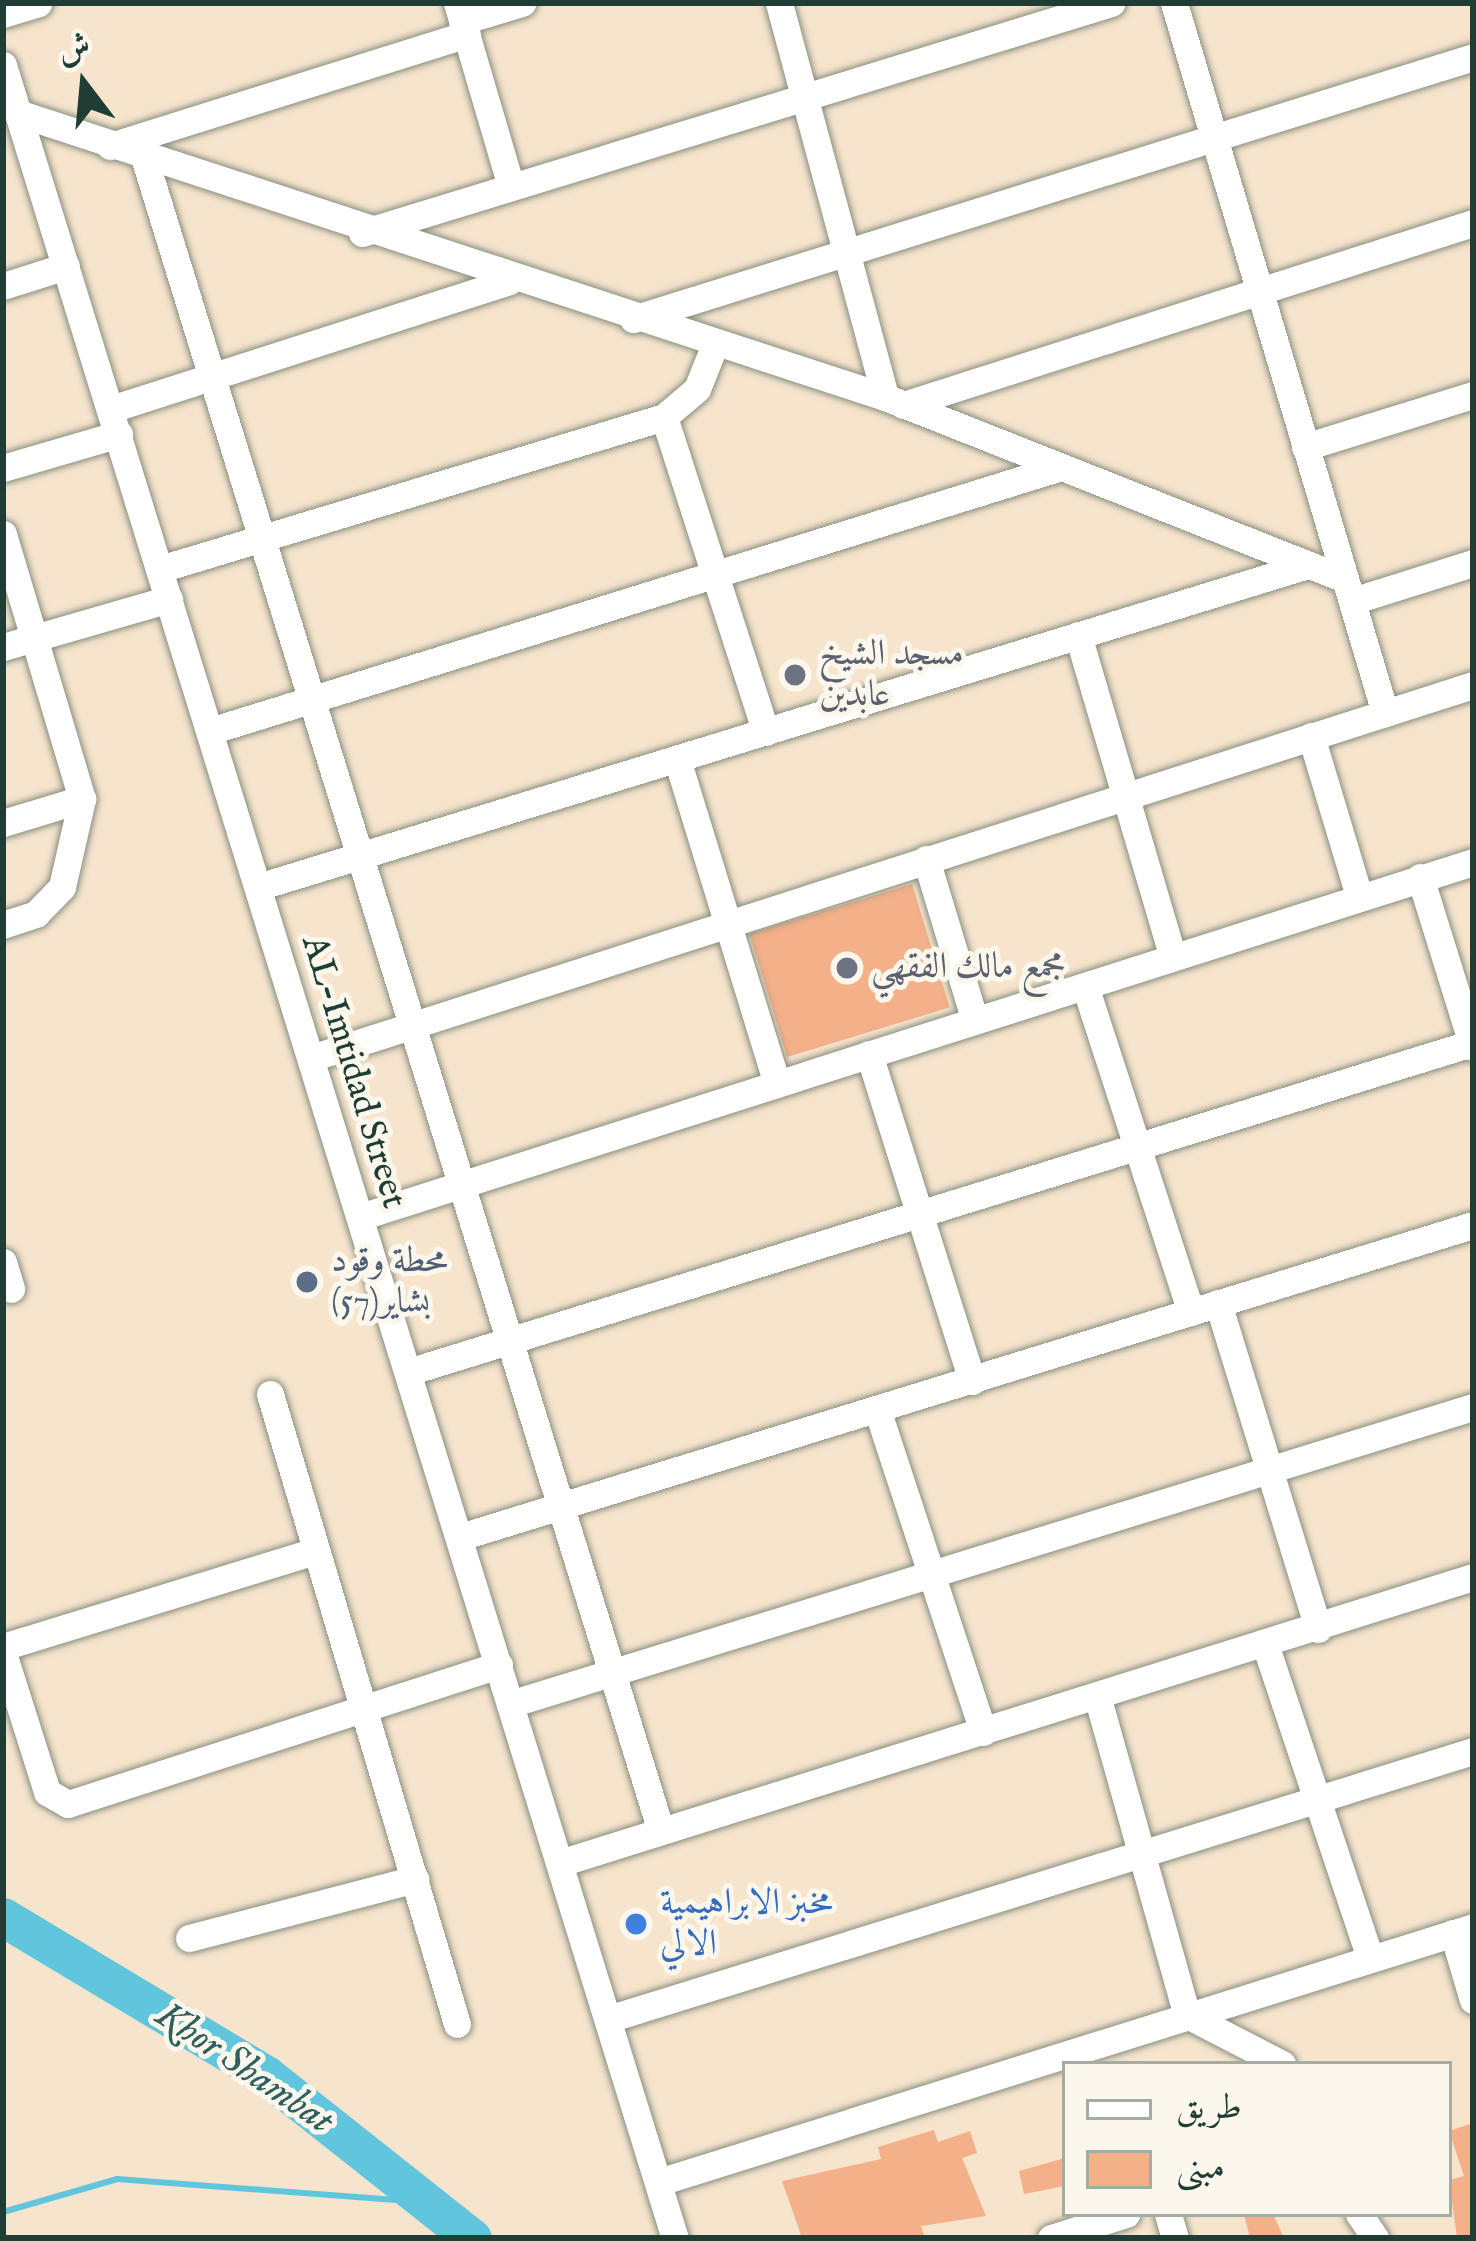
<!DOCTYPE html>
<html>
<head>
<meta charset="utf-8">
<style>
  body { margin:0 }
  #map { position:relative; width:1476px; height:2241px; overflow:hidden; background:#f6e4cd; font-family:"IM FELL English",Amiri,serif }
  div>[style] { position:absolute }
  .stream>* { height:6px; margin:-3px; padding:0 3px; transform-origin:3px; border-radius:3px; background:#60c5dd }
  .river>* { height:39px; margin:-19.5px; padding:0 19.5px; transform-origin:19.5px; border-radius:19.5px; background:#60c5dd }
  .building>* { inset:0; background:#f3b089; transform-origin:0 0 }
  .roads { filter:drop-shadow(0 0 3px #8a9080) drop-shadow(0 0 3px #8a9080) }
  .minor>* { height:27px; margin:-13.5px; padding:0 13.5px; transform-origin:13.5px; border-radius:13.5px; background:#fff }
  .dots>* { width:33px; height:33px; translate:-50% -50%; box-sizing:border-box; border:6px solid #fbf7ec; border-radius:50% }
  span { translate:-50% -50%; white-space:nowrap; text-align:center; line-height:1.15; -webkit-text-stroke:10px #fbf7ec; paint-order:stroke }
  .worship-label { font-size:36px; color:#5b616d }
  .left { translate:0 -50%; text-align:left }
  .street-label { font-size:36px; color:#1f3d34 }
  .service-label { font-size:36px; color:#4e5e75 }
  .shop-label { font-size:36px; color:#366cbe }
  .water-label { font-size:39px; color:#2f5f5e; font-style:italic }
  .frame { position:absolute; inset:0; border:6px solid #1f3d34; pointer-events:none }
  .legend { position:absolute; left:1062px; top:2061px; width:390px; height:156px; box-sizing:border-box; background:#fbf7ec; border:3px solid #a3ada2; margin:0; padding:15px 21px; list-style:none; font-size:36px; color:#1f3d34 }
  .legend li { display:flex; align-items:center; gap:24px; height:60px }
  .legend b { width:60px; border:3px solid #a3ada2 }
  .north { position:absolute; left:24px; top:24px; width:120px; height:120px; -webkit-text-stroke:9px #fbf7ec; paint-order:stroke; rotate:344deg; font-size:33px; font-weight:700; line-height:48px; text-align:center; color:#1f3d34 }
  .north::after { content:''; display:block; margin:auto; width:42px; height:54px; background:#1f3d34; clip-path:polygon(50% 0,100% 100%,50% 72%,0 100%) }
</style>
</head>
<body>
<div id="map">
  <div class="stream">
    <i style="left:3px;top:2212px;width:119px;rotate:-16.1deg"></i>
    <i style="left:117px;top:2179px;width:310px;rotate:4.3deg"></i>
  </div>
  <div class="river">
    <i style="left:3px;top:1917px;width:307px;rotate:31deg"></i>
    <i style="left:266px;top:2075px;width:263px;rotate:38.4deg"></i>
  </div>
  <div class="building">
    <i style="left:912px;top:884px;width:129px;height:170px;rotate:73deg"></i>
    <i style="clip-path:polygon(1473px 2123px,1473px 2238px,1457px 2238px,1449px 2180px,1464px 2176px,1449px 2131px)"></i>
    <i style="clip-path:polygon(934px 2130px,938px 2142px,970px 2131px,977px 2153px,962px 2158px,986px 2216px,921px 2226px,925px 2238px,802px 2238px,782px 2181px,881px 2159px,878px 2147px)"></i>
    <i style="clip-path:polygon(1065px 2158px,1065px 2186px,1024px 2194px,1019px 2171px)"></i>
    <i style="clip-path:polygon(1244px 2214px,1273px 2214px,1284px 2238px,1250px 2238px)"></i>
  </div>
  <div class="roads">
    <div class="minor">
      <i style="left:457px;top:3px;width:191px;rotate:73.6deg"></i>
      <i style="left:779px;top:3px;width:408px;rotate:74.9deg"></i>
      <i style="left:1174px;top:3px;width:741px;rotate:73.45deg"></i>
      <i style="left:3px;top:14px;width:37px;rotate:-17deg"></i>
      <i style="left:462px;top:21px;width:63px;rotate:-16.7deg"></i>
      <i style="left:3px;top:65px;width:2275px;rotate:72.82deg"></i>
      <i style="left:18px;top:113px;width:912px;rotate:18.14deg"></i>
      <i style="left:885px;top:397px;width:494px;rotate:21.6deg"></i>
      <i style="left:110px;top:146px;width:374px;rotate:-17.4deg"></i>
      <i style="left:144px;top:157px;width:1752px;rotate:72.84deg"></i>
      <i style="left:362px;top:233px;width:784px;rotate:-17.07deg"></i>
      <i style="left:3px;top:286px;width:66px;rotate:-17.6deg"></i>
      <i style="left:633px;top:319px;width:880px;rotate:-17.32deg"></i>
      <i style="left:715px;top:344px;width:48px;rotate:111.8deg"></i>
      <i style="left:697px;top:389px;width:43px;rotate:139.7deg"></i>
      <i style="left:664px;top:417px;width:331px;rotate:72.1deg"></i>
      <i style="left:903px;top:405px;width:598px;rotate:-17.71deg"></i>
      <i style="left:111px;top:409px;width:418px;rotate:-17.8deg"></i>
      <i style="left:1305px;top:447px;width:176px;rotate:-17.2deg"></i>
      <i style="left:3px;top:468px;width:121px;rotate:-16.3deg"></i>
      <i style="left:3px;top:534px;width:277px;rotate:73.4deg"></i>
      <i style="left:82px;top:799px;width:90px;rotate:102.8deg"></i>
      <i style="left:62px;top:887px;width:37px;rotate:134deg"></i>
      <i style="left:36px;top:914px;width:35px;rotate:162deg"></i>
      <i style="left:160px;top:569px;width:526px;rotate:-16.78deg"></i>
      <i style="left:1352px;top:601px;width:127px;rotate:-17.4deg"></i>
      <i style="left:1078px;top:635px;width:336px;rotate:73.6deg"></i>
      <i style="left:3px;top:647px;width:173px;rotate:-16.1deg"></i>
      <i style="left:210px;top:731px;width:885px;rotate:-17.23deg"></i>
      <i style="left:1311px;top:736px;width:167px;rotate:73.3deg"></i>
      <i style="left:677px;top:759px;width:337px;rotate:72.9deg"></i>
      <i style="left:3px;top:823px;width:83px;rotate:-16.9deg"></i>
      <i style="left:926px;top:859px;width:169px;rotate:73.2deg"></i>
      <i style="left:1420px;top:877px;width:178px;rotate:72.7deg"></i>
      <i style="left:258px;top:887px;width:1095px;rotate:-17.05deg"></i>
      <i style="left:1085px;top:986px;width:343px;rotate:72deg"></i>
      <i style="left:869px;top:1054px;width:343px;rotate:72.5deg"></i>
      <i style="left:311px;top:1058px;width:1220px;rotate:-17.8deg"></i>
      <i style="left:360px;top:1217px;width:1168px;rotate:-17.69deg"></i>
      <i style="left:3px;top:1262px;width:28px;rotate:73deg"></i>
      <i style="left:1218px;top:1303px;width:341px;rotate:72.9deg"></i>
      <i style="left:408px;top:1372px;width:1114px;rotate:-17.18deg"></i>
      <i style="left:270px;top:1394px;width:657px;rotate:73.47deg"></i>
      <i style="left:877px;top:1409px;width:340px;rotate:71.8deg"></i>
      <i style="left:460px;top:1537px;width:1060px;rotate:-17.12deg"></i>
      <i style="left:3px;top:1647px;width:327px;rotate:-17.1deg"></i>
      <i style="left:1266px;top:1647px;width:328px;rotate:71.5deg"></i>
      <i style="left:3px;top:1653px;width:146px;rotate:72.4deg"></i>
      <i style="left:47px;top:1792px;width:24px;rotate:30deg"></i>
      <i style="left:68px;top:1804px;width:453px;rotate:-17.9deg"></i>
      <i style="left:1098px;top:1699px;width:328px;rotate:74.3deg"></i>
      <i style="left:1187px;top:2015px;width:107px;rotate:27.3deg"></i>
      <i style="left:510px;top:1704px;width:1008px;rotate:-17.14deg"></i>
      <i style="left:560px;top:1863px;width:957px;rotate:-17.39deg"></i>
      <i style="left:1453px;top:1933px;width:70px;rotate:73.4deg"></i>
      <i style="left:189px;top:1938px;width:234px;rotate:-14.6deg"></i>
      <i style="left:608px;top:2019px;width:906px;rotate:-17.21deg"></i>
      <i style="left:659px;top:2182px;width:853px;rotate:-17.39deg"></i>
      <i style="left:1168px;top:2214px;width:25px;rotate:74deg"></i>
      <i style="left:1359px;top:2214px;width:29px;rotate:56deg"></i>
      <i style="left:1051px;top:2238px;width:79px;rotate:-17.7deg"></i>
    </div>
  </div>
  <div class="dots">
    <i style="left:795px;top:675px;background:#6b7280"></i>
    <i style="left:847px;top:968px;background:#6b7280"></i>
    <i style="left:307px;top:1282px;background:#5c6f8a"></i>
    <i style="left:636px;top:1924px;background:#3f7fe0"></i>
  </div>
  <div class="worship-label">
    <span class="left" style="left:819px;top:675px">مسجد الشيخ<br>عابدين</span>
    <span class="left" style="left:871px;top:968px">مجمع مالك الفقهي</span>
  </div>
  <div class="street-label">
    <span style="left:353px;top:1072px;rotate:73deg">AL-Imtidad Street</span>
  </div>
  <div class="service-label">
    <span class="left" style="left:331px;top:1282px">محطة وقود<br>بشاير(57)</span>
  </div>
  <div class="shop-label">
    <span class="left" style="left:660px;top:1924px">مخبز الابراهيمية<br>الالي</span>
  </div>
  <div class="water-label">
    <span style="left:244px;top:2069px;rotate:34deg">Khor Shambat</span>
  </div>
  <div class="frame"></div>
  <ul class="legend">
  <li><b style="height:15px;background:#fff"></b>طريق</li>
  <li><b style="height:33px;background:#f3b089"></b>مبنى</li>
  </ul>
  <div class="north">ش</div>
</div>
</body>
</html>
